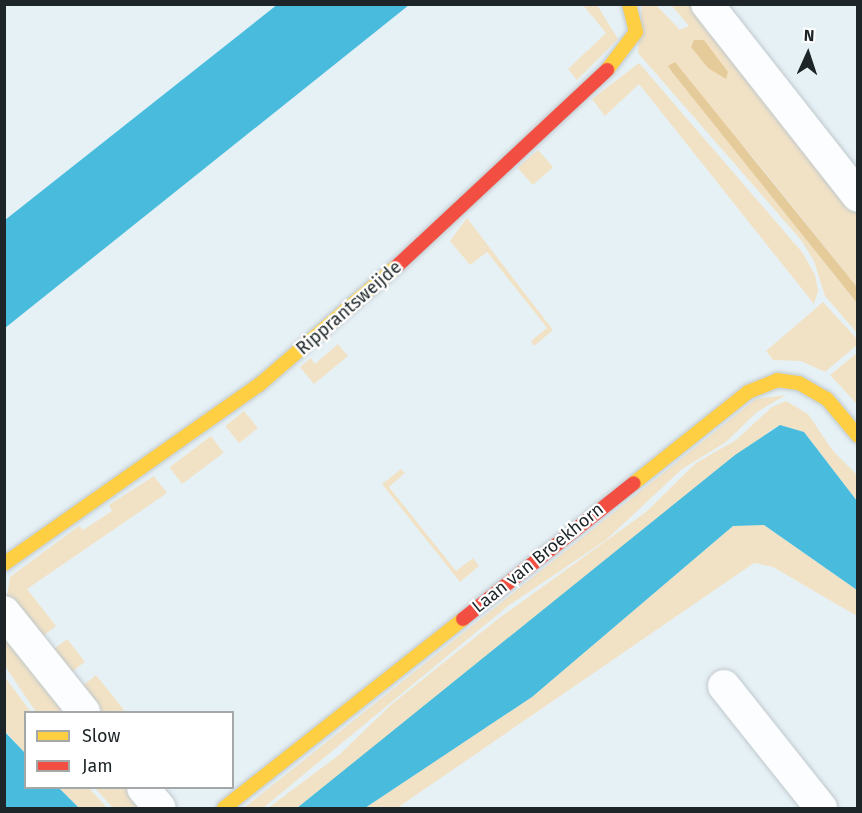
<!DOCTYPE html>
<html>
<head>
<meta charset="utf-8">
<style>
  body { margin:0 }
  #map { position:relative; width:862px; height:813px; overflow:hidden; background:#e6f1f6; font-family:"Fira Sans",sans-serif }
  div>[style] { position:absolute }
  .green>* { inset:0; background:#f2e2c5; transform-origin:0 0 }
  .forest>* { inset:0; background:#e6cb9a }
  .water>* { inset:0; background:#49bcde }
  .roads { filter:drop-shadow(0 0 2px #c0c9cd) drop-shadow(0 0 2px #c0c9cd) }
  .street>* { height:32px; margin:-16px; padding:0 16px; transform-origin:16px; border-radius:16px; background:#fbfdfe }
  .slow>* { height:14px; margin:-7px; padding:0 7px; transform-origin:7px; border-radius:7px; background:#ffcf43 }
  .jam>* { height:14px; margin:-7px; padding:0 7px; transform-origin:7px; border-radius:7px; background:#f24e42 }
  span { translate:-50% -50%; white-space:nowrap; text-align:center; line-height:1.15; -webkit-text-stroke:4.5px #fff; paint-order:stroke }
  .street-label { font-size:18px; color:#1d2528 }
  .frame { position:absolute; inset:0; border:6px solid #1d2528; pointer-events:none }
  .legend { position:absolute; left:24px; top:711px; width:210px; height:78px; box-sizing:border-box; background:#fff; border:2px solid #a5a8a9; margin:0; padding:8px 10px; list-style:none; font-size:18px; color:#1d2528 }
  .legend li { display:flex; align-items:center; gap:12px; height:30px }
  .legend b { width:30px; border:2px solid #a5a8a9 }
  .north { position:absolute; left:778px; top:24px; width:60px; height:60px; -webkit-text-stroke:4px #fff; paint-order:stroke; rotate:3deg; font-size:16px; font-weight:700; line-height:24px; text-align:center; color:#1d2528 }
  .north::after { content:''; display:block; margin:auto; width:21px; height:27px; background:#1d2528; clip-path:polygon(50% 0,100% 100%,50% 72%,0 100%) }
</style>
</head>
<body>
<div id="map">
  <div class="green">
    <i style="clip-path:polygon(583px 5px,597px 5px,618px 39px,577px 80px,568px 69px,606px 33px)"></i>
    <i style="clip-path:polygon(642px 5px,656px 5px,680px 30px,689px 26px,671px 5px,690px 5px,857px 214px,857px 287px,751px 155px,668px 66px,857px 303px,857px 333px,825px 296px,814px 261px,801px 240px,638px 53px)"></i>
    <i style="clip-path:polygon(639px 63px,802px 252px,815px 275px,818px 291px,814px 304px,639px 84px,605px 116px,592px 99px)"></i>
    <i style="left:538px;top:150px;width:23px;height:27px;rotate:49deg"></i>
    <i style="clip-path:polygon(467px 218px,553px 330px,534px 346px,531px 341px,547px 328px,487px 252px,470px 265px,450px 241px)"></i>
    <i style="clip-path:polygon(823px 302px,857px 339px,857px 345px,825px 372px,801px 361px,773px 360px,766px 351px)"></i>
    <i style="clip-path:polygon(338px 344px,348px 356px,314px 384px,300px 367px,311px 358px,315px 364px)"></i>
    <i style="clip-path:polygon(857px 353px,857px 404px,830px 375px)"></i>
    <i style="clip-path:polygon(786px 395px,757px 412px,726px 442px,682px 469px,606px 540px,508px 606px,263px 808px,244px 808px,756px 399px)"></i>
    <i style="clip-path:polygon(786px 401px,808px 414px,833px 451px,857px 475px,857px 501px,804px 432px,780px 425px,771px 430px,297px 808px,268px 808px,339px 755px,392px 704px,498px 619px,646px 512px,696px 463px,736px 440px,772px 407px)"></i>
    <i style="left:244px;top:411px;width:22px;height:24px;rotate:51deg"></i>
    <i style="left:211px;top:436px;width:21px;height:52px;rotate:53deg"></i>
    <i style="clip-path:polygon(401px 469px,405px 473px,389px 487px,456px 571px,473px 558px,479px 566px,460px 582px,382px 484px)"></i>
    <i style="clip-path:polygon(154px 476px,167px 493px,27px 589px,56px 626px,39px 639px,7px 597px,10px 577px,79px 526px,83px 530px,112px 511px,109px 505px)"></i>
    <i style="clip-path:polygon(743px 523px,764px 525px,857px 590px,857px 616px,773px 567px,754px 563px,397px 808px,365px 808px,532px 697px,733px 526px)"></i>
    <i style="clip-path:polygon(5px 634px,67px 712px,36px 712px,5px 666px)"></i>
    <i style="left:67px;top:639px;width:29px;height:22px;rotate:52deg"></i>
    <i style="clip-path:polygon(96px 675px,124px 710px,121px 712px,97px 712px,79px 689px)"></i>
    <i style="clip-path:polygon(4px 676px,31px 712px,26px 712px,25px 753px,5px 731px)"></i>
    <i style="clip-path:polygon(59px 788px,89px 788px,107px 808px,79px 808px)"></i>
    <i style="clip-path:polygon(95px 788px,126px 788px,143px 808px,113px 808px)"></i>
  </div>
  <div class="forest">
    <i style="clip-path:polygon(694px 40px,704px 40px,728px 72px,726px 79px,708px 68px,691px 47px)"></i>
    <i style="clip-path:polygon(675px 62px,857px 287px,857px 303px,672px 72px,668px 66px)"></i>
  </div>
  <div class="water">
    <i style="clip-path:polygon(278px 4px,409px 5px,5px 328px,5px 220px)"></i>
    <i style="clip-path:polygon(780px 425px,804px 432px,857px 501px,857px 590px,764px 525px,733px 526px,532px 697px,365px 808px,297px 808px,735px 455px)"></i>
    <i style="clip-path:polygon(4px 731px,25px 753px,26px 788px,59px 788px,79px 808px,5px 808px)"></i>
  </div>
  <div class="roads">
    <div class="street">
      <i style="left:707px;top:4px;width:244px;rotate:51.8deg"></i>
      <i style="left:4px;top:612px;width:128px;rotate:51.3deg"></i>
      <i style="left:724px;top:686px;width:156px;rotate:51.5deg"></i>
      <i style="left:143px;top:788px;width:26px;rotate:50deg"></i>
    </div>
    <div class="slow">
      <i style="left:607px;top:70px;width:48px;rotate:-52.7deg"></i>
      <i style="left:636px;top:32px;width:29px;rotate:-104deg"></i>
      <i style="left:634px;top:483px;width:146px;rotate:-38.6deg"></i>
      <i style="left:748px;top:392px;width:31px;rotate:-22deg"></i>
      <i style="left:777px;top:380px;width:22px;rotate:8deg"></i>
      <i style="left:799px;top:383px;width:32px;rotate:30deg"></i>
      <i style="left:827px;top:399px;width:48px;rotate:50deg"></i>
      <i style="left:4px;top:564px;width:312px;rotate:-35.1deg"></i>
      <i style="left:259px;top:385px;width:184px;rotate:-40.8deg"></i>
      <i style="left:224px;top:808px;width:305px;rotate:-38.3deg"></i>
    </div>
    <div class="jam">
      <i style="left:398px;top:265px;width:286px;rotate:-43deg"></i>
      <i style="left:463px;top:619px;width:218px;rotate:-38.5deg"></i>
    </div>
  </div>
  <div class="street-label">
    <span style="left:349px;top:308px;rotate:-41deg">Ripprantsweijde</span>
    <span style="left:538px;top:558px;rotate:-39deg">Laan van Broekhorn</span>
  </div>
  <div class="frame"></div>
  <ul class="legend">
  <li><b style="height:8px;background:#ffcf43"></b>Slow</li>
  <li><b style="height:8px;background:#f24e42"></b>Jam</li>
  </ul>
  <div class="north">N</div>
</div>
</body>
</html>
